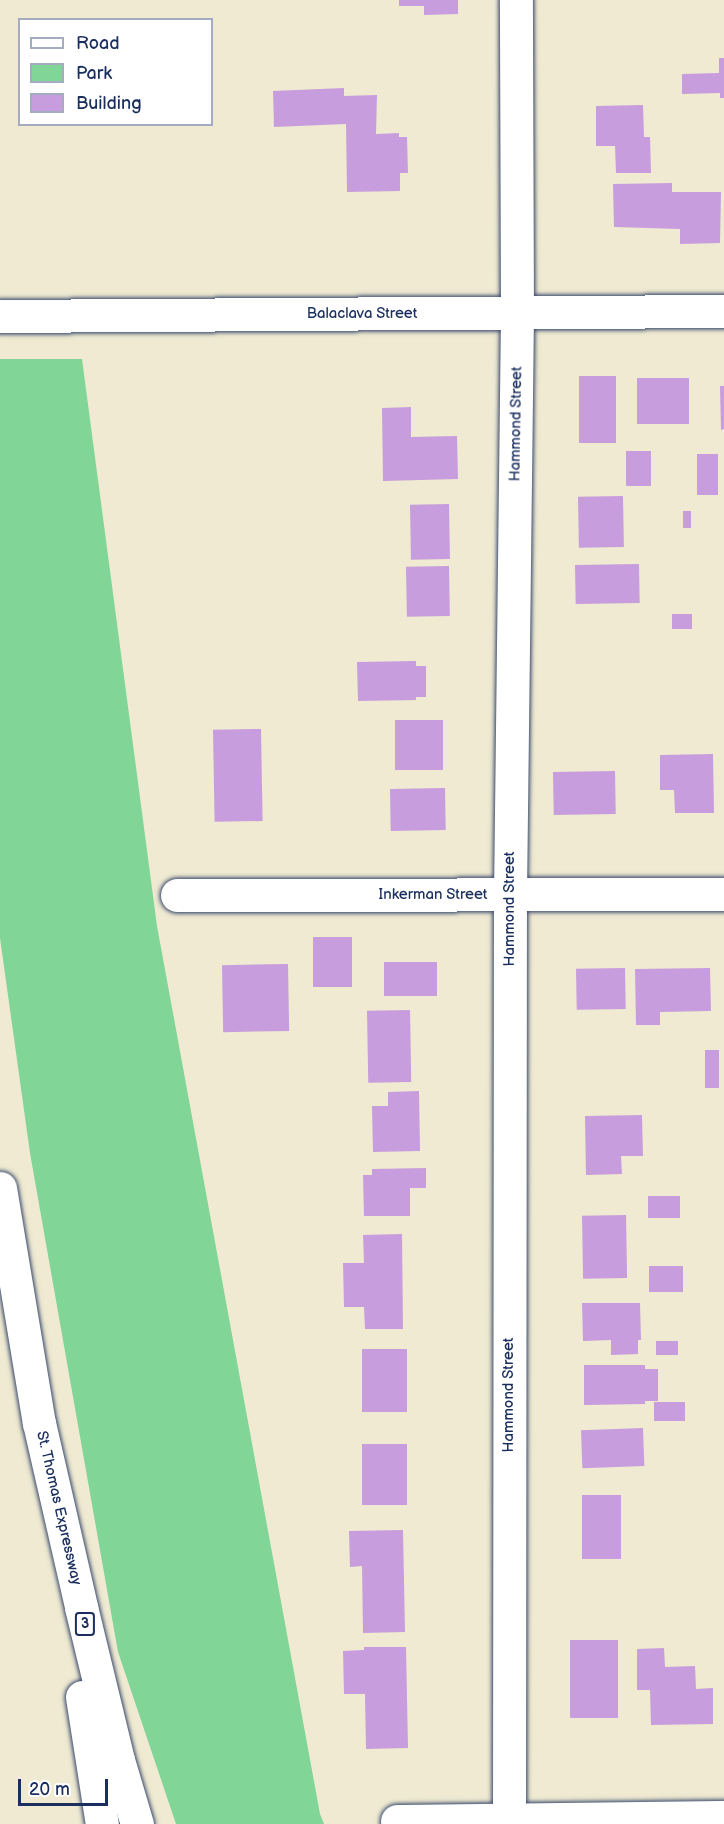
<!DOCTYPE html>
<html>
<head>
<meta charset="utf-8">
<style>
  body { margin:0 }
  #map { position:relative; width:724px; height:1824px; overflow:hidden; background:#efead1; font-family:"Balsamiq Sans",sans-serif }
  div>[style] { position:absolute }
  .green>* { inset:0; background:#80d597 }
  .building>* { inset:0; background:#c79ddd; transform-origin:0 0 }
  .roads { filter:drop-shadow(0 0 2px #3b4b6f) drop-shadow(0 0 2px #3b4b6f) }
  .minor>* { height:33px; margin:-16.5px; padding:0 16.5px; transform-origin:16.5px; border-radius:16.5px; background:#fff }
  .highway>* { height:33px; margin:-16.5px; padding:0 16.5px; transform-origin:16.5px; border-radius:16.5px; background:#fff }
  span { translate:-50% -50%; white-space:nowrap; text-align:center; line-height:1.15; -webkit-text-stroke:5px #fff; paint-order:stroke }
  .shield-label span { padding:2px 4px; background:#fff; border:2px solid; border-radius:4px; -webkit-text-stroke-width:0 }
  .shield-label { font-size:14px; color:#1b2f5e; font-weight:700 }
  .street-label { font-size:15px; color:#1b2f5e }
  .legend { position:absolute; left:18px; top:18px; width:195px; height:108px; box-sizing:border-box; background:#fff; border:2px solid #a4acbf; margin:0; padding:8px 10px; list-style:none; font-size:18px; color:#1b2f5e }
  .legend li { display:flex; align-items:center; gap:12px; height:30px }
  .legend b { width:30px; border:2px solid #a4acbf }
  .scale { position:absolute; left:18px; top:1779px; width:90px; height:27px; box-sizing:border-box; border:3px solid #1b2f5e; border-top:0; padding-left:8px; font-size:18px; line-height:21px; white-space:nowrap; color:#1b2f5e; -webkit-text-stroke:4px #fff; paint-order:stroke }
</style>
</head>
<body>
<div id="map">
  <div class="green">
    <i style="clip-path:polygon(0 359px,82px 359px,157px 926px,320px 1814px,324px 1824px,176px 1824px,118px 1652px,30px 1153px,0 938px)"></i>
  </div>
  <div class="building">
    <i style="clip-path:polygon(399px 0,458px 0,458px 14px,424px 15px,424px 6px,399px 6px)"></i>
    <i style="clip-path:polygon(719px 58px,724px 58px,724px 98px,720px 98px,720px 93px,682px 94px,682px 74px,719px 73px)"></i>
    <i style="clip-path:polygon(344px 88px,344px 96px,377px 95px,376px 134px,399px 133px,399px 137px,407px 137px,408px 173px,400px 173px,400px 191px,347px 192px,346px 124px,274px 127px,273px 91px)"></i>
    <i style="clip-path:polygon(643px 105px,644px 137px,650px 137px,651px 173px,616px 173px,615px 146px,596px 146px,596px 106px)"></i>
    <i style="clip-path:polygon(672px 183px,672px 192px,721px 192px,720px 243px,680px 244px,680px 229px,614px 227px,613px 184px)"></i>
    <i style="left:579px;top:376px;width:37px;height:67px"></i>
    <i style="left:637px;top:378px;width:52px;height:46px"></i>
    <i style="clip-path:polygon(720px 386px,724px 386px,724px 429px,721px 430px)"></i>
    <i style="clip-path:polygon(411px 407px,411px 437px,457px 436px,458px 479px,383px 481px,382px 408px)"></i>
    <i style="left:651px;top:451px;width:35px;height:25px;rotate:90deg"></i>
    <i style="left:697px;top:454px;width:21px;height:41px"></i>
    <i style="left:623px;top:496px;width:51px;height:45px;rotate:89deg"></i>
    <i style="left:449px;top:504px;width:55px;height:39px;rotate:89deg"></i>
    <i style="left:683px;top:511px;width:8px;height:17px"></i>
    <i style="left:639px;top:564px;width:39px;height:64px;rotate:89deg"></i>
    <i style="left:449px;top:566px;width:50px;height:43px;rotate:89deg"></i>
    <i style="left:692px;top:614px;width:15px;height:20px;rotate:90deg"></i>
    <i style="clip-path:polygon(416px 661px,416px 666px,426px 666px,426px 697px,416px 697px,416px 700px,358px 701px,357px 662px)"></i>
    <i style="left:443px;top:720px;width:50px;height:48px;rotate:90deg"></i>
    <i style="left:261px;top:729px;width:92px;height:48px;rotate:89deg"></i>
    <i style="clip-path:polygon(713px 754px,714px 813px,675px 813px,674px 790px,660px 790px,660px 755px)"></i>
    <i style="left:615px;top:771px;width:43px;height:62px;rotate:89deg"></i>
    <i style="left:445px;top:788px;width:42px;height:55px;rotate:89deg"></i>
    <i style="left:352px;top:937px;width:50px;height:39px;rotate:90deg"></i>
    <i style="left:437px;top:962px;width:34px;height:53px;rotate:90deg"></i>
    <i style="left:288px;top:964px;width:67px;height:66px;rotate:89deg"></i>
    <i style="left:625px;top:968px;width:41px;height:49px;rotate:89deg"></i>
    <i style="clip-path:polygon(710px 968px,711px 1011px,660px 1012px,660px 1025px,636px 1025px,635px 969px)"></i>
    <i style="left:410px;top:1010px;width:72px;height:43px;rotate:89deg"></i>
    <i style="left:705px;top:1050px;width:14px;height:38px"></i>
    <i style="clip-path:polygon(419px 1091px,420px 1151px,373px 1152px,372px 1106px,388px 1106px,388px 1092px)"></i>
    <i style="clip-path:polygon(642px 1115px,643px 1156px,621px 1156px,622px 1174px,586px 1175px,585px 1116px)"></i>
    <i style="clip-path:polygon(426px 1168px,426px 1188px,410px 1188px,410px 1216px,364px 1216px,363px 1175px,372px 1175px,372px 1169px)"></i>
    <i style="left:648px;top:1196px;width:32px;height:22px"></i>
    <i style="left:626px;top:1215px;width:63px;height:44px;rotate:89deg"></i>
    <i style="clip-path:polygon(402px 1234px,403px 1329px,365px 1329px,364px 1307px,344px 1307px,343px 1263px,364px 1263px,363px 1235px)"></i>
    <i style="left:683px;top:1266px;width:26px;height:34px;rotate:90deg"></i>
    <i style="clip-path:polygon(582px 1303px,640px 1303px,641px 1340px,638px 1340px,638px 1354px,611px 1355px,611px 1340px,583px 1341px)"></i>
    <i style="left:656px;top:1341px;width:22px;height:14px"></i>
    <i style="left:362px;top:1349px;width:45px;height:63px"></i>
    <i style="clip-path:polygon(584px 1365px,645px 1365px,645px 1369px,658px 1369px,658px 1401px,645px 1401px,645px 1404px,584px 1405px)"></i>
    <i style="left:654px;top:1402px;width:31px;height:19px"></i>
    <i style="left:643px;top:1428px;width:38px;height:62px;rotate:88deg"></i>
    <i style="left:362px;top:1444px;width:45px;height:61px"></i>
    <i style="left:582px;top:1495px;width:39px;height:64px"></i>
    <i style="clip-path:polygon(403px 1530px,405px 1632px,363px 1633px,362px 1566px,350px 1567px,349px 1531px)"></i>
    <i style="left:570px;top:1640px;width:48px;height:78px"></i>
    <i style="clip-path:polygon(364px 1647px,406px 1647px,408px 1748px,366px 1749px,365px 1694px,344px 1694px,343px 1651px,364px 1650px)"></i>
    <i style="clip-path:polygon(664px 1648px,665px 1667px,695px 1666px,696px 1689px,713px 1688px,713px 1724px,651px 1725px,650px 1690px,637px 1690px,637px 1649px)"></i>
  </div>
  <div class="roads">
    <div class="minor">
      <i style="left:0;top:316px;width:724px;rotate:-0.4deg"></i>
      <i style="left:177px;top:895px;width:547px;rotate:-0.1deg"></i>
      <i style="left:509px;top:1819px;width:924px;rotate:-89.94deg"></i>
      <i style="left:510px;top:895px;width:582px;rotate:-89.31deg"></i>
      <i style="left:517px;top:313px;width:313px;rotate:-90.2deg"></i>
      <i style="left:397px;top:1821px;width:327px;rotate:-0.7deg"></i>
    </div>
    <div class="highway">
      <i style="left:0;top:1188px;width:238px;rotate:80.6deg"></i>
      <i style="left:39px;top:1423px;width:189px;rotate:77.1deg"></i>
      <i style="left:81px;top:1607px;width:157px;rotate:76.4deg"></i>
      <i style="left:118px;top:1760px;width:67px;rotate:73.5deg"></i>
      <i style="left:82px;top:1697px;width:129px;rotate:81.1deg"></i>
    </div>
  </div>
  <div class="shield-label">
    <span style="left:85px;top:1624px">3</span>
  </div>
  <div class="street-label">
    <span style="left:362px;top:314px">Balaclava Street</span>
    <span style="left:516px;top:424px;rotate:-89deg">Hammond Street</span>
    <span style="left:433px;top:895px">Inkerman Street</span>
    <span style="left:510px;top:909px;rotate:-90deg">Hammond Street</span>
    <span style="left:509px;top:1395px;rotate:-90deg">Hammond Street</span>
    <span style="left:59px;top:1508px;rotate:77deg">St. Thomas Expressway</span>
  </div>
  <ul class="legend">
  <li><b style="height:8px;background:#fff"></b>Road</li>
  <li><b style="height:16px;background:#80d597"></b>Park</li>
  <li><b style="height:16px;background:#c79ddd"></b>Building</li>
  </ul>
  <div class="scale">20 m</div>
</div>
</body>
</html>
